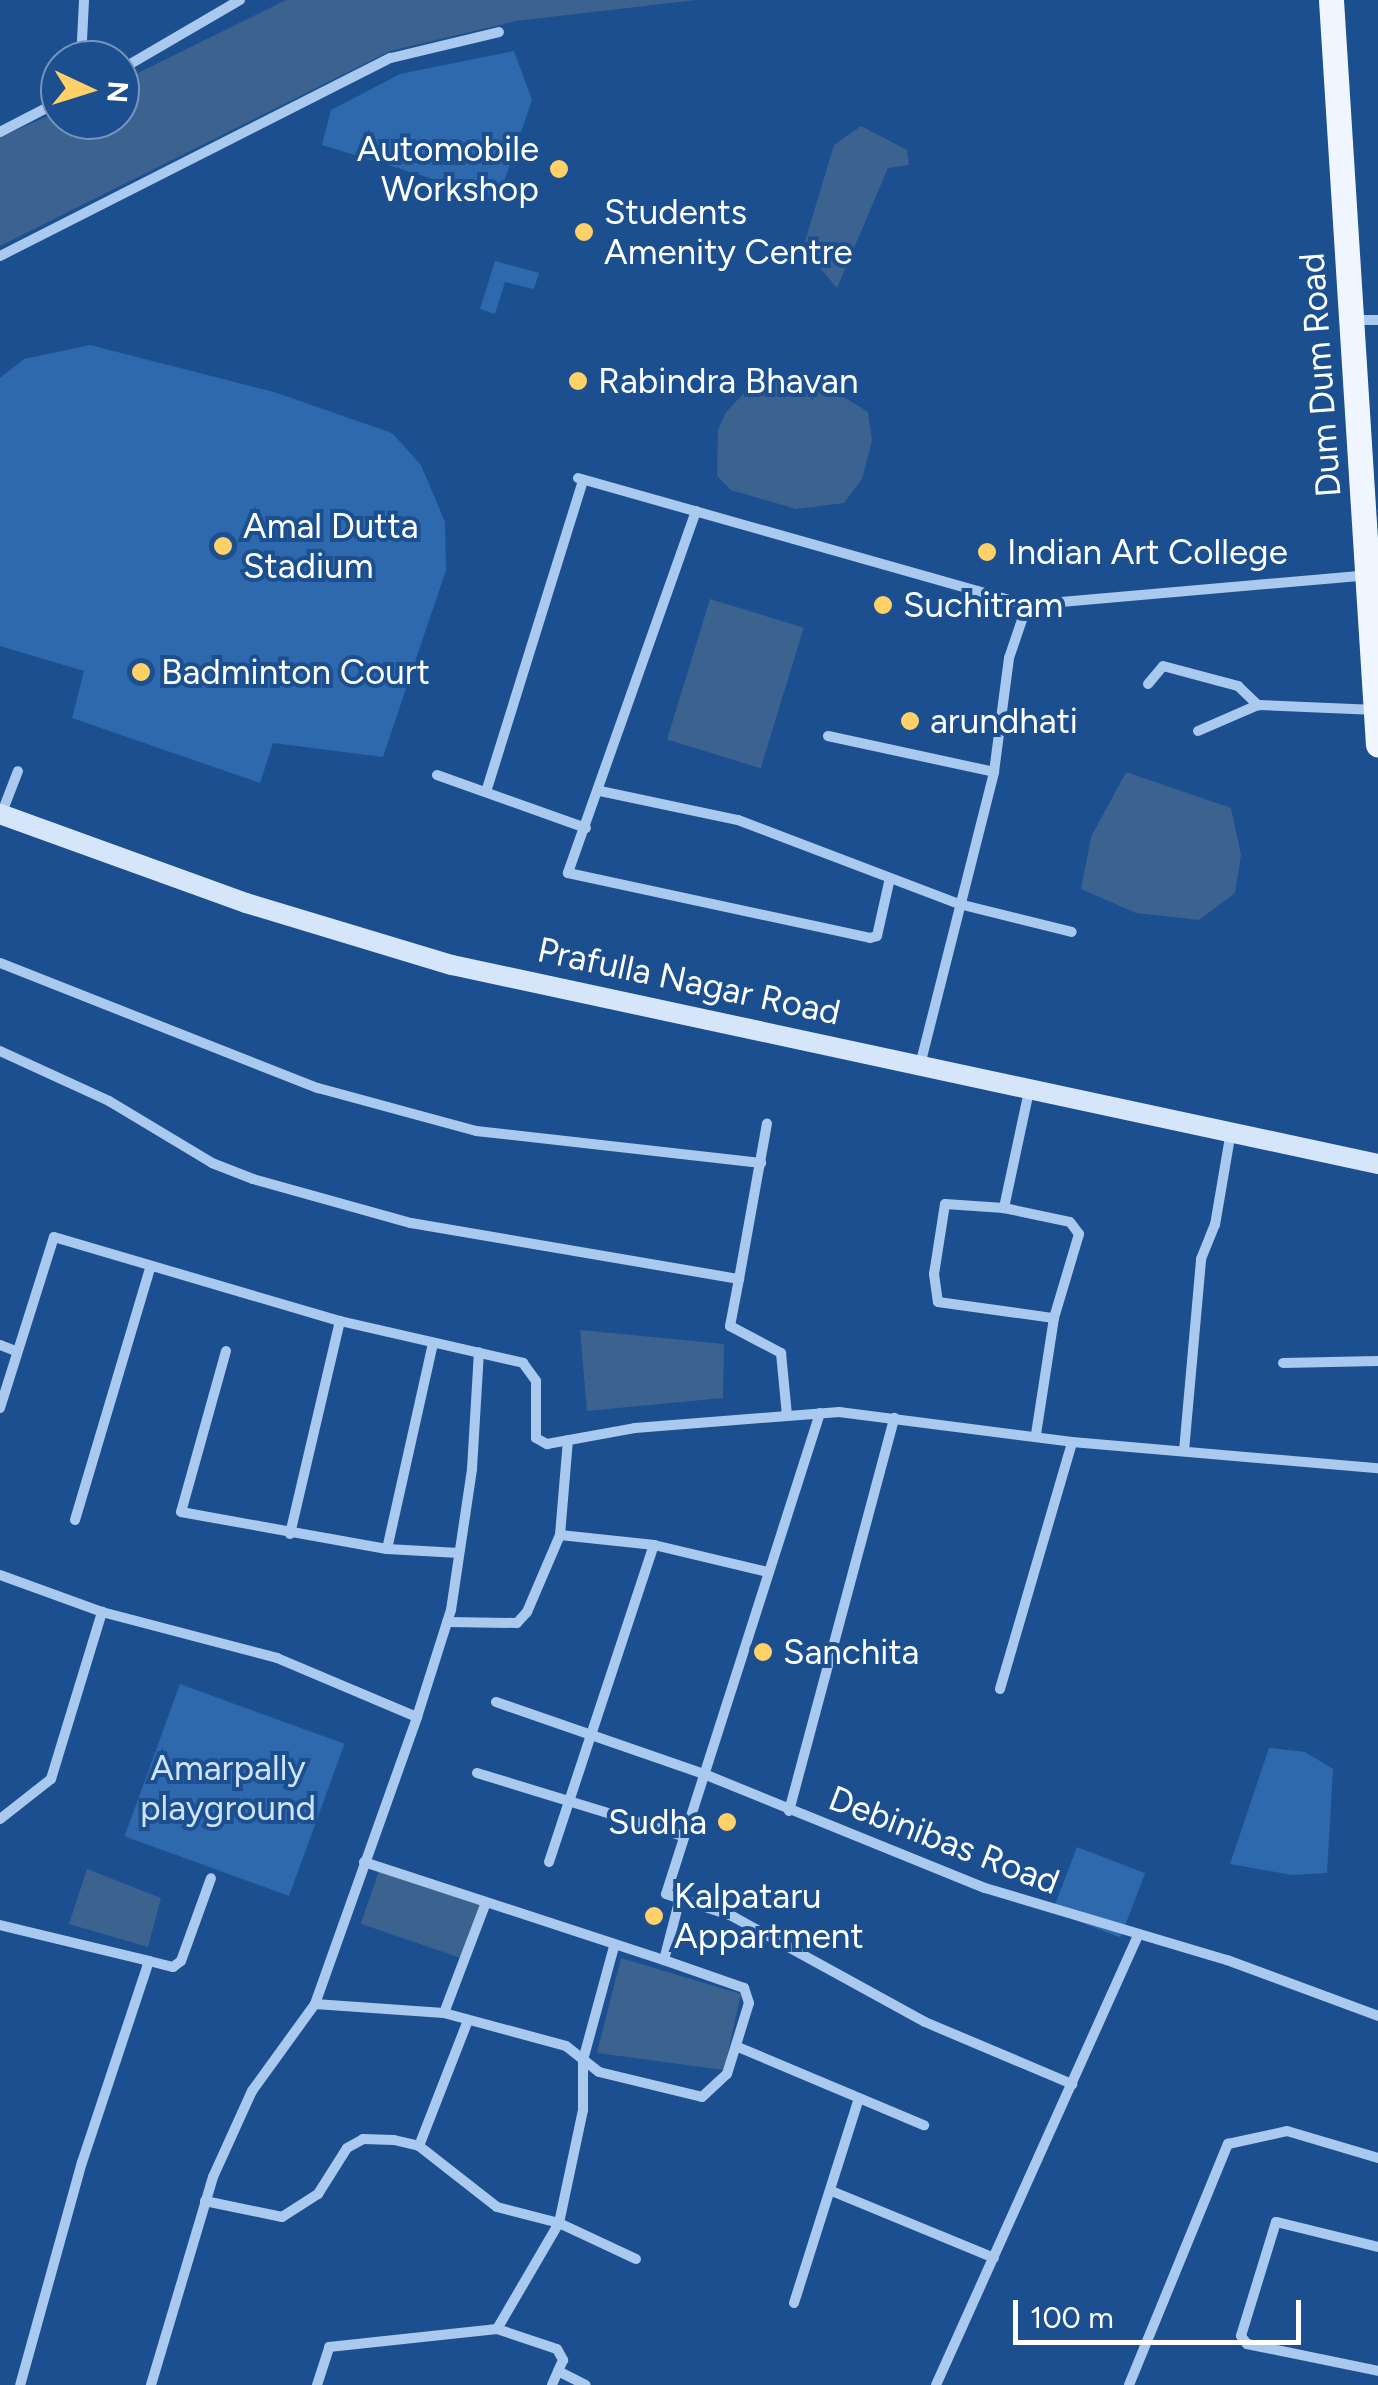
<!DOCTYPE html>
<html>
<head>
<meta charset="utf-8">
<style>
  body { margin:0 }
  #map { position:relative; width:1378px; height:2385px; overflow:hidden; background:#1b4f8f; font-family:Figtree,sans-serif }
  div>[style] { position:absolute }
  .green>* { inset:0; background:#2e69ad; transform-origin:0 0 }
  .water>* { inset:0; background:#3c6290; transform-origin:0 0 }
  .street>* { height:10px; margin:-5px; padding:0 5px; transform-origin:5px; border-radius:5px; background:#a9c9ee }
  .secondary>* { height:20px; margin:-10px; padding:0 10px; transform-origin:10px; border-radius:10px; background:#d6e6fa }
  .primary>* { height:25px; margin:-12.5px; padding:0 12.5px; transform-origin:12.5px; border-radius:12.5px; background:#f0f6ff }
  .dots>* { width:28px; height:28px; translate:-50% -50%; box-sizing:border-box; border:5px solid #1b4f8f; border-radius:50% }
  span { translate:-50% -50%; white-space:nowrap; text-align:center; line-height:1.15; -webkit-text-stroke:8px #1b4f8f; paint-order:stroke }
  .poi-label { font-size:35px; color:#fff }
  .right { translate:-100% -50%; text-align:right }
  .left { translate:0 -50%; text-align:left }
  .street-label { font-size:35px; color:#fff }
  .park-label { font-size:35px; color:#cfe3fa }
  .north { position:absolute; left:40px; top:40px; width:100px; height:100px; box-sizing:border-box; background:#1b4f8f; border:2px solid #7695bc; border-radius:50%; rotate:94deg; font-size:28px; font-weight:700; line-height:40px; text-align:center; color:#fff }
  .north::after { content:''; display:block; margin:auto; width:35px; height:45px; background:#ffd166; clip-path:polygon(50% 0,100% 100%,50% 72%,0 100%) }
  .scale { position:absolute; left:1013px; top:2300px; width:288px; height:45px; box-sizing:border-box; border:5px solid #fff; border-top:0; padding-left:12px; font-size:30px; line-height:35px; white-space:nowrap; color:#fff; -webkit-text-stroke:8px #1b4f8f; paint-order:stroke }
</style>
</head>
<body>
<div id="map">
  <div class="green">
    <i style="clip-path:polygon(514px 51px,532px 100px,498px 199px,322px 145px,331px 110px,400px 74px)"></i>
    <i style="clip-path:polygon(495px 261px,539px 273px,534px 289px,505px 282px,495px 314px,480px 309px)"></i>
    <i style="clip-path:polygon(90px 345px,274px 392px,392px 433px,421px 465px,445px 522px,446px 570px,383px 757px,273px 743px,260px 783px,72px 718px,84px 671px,0 646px,0 378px,24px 359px)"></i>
    <i style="left:180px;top:1684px;width:175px;height:162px;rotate:20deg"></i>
    <i style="clip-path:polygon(1269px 1748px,1305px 1752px,1333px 1769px,1327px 1873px,1292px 1875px,1230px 1864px)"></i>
    <i style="left:1077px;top:1847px;width:73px;height:69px;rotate:21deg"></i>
  </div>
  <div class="water">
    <i style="clip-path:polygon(286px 0,696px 0,516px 21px,390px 51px,0 246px,0 137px,60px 111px,60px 120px,120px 120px,120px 82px)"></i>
    <i style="clip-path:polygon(861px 126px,907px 150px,909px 165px,888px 168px,837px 288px,803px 248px,834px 145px)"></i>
    <i style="clip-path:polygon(775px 378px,828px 387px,868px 412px,872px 441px,862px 479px,844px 503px,796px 509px,731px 490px,717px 476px,718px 430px,726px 412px,745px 392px)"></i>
    <i style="left:710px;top:599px;width:98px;height:147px;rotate:17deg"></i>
    <i style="clip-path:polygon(1126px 772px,1231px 808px,1241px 855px,1235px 893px,1199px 920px,1136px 913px,1081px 889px,1091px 837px)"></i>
    <i style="clip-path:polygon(580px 1330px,724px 1344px,723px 1398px,587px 1411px)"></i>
    <i style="left:380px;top:1868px;width:107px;height:59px;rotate:19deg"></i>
    <i style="clip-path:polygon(87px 1869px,161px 1898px,148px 1947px,69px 1924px)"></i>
    <i style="clip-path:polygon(621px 1958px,741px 1994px,724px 2070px,597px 2053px)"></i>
  </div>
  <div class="street">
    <i style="left:81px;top:60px;width:60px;rotate:-87.1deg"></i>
    <i style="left:120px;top:70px;width:139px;rotate:-30.3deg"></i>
    <i style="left:0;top:132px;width:68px;rotate:-27.3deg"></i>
    <i style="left:0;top:256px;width:438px;rotate:-26.9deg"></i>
    <i style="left:391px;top:58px;width:111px;rotate:-13.5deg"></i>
    <i style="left:1352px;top:320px;width:26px"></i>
    <i style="left:578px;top:478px;width:467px;rotate:15.8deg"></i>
    <i style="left:1027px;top:605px;width:342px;rotate:-5deg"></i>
    <i style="left:696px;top:511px;width:384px;rotate:109.5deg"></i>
    <i style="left:568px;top:873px;width:309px;rotate:12.1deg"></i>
    <i style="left:870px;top:938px;width:7px;rotate:-16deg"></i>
    <i style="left:877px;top:936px;width:59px;rotate:-77.4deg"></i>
    <i style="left:1148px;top:684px;width:23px;rotate:-50deg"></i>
    <i style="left:1163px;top:666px;width:78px;rotate:14.9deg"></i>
    <i style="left:1238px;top:686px;width:28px;rotate:44deg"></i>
    <i style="left:1258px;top:705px;width:118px;rotate:2.4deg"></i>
    <i style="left:1198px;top:731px;width:65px;rotate:-23.4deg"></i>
    <i style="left:828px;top:736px;width:170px;rotate:12.2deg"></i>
    <i style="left:437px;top:775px;width:158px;rotate:19.6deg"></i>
    <i style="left:600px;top:791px;width:141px;rotate:11.9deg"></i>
    <i style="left:738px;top:820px;width:236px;rotate:20.8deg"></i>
    <i style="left:959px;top:904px;width:116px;rotate:13.9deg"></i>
    <i style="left:486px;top:792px;width:327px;rotate:-72.7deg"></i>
    <i style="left:1px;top:815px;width:47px;rotate:-68.9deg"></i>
    <i style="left:0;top:963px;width:342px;rotate:21.5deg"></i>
    <i style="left:318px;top:1088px;width:164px;rotate:15.2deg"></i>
    <i style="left:476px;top:1131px;width:287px;rotate:6.4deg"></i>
    <i style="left:0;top:1051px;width:120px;rotate:24.6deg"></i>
    <i style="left:109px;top:1101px;width:120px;rotate:31deg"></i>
    <i style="left:212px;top:1163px;width:44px;rotate:21.3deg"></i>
    <i style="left:253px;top:1179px;width:164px;rotate:15.6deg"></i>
    <i style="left:411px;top:1223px;width:333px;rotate:9.7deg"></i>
    <i style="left:739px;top:1279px;width:48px;rotate:100.8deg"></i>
    <i style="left:730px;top:1326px;width:58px;rotate:27.9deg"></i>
    <i style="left:781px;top:1353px;width:62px;rotate:84.5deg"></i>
    <i style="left:920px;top:1065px;width:302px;rotate:-75.8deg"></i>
    <i style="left:994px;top:772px;width:115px;rotate:-82.5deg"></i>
    <i style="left:1009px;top:658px;width:56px;rotate:-71.2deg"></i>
    <i style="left:1029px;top:1091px;width:120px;rotate:102.1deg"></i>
    <i style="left:1004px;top:1208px;width:67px;rotate:12deg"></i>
    <i style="left:1070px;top:1222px;width:15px;rotate:53deg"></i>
    <i style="left:1079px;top:1234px;width:88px;rotate:106.6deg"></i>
    <i style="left:1054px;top:1318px;width:117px;rotate:98.8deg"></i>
    <i style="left:1004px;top:1208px;width:59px;rotate:-176.1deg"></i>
    <i style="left:945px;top:1204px;width:71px;rotate:98.9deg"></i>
    <i style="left:934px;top:1274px;width:28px;rotate:82deg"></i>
    <i style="left:938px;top:1302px;width:117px;rotate:7.9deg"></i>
    <i style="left:739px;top:1279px;width:158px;rotate:-79.8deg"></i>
    <i style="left:0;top:1345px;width:17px;rotate:21deg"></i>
    <i style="left:226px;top:1351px;width:167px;rotate:105.6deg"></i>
    <i style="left:181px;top:1512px;width:209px;rotate:10.2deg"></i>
    <i style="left:387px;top:1549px;width:72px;rotate:3.2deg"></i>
    <i style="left:1283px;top:1363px;width:95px;rotate:-1.2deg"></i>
    <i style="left:0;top:1408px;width:179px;rotate:-72.5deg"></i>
    <i style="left:54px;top:1237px;width:298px;rotate:16.4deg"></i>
    <i style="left:340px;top:1321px;width:188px;rotate:12.9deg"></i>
    <i style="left:523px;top:1363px;width:22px;rotate:54deg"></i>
    <i style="left:536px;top:1381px;width:57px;rotate:90deg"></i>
    <i style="left:536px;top:1438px;width:13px;rotate:29deg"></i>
    <i style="left:547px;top:1444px;width:89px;rotate:-10.3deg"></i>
    <i style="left:635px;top:1428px;width:205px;rotate:-4.5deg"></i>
    <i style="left:839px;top:1412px;width:235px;rotate:7.3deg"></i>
    <i style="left:1072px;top:1442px;width:307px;rotate:4.9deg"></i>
    <i style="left:820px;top:1413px;width:505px;rotate:107.75deg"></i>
    <i style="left:666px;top:1894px;width:70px;rotate:18.4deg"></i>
    <i style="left:732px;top:1916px;width:220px;rotate:28.8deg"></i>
    <i style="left:925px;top:2022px;width:160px;rotate:22.9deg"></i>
    <i style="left:1184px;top:1451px;width:193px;rotate:-84.9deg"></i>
    <i style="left:1201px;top:1259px;width:37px;rotate:-68deg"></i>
    <i style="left:1215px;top:1225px;width:95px;rotate:-80.3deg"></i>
    <i style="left:75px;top:1520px;width:263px;rotate:-73.4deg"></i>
    <i style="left:290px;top:1534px;width:219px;rotate:-76.8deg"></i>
    <i style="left:560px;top:1535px;width:95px;rotate:6.1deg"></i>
    <i style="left:654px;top:1545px;width:116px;rotate:13.4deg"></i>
    <i style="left:387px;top:1549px;width:211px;rotate:-77.4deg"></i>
    <i style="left:0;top:1575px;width:109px;rotate:19.9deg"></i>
    <i style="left:447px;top:1622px;width:70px;rotate:0.8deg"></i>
    <i style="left:517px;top:1623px;width:15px;rotate:-48deg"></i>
    <i style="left:527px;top:1612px;width:84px;rotate:-66.8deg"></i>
    <i style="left:560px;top:1535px;width:95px;rotate:-85.2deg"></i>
    <i style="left:1000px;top:1689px;width:257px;rotate:-73.7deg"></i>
    <i style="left:496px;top:1702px;width:220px;rotate:19.1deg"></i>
    <i style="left:704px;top:1774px;width:303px;rotate:22.1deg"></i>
    <i style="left:985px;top:1888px;width:252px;rotate:16.6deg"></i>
    <i style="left:1227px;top:1960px;width:161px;rotate:20.3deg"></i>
    <i style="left:477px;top:1773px;width:215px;rotate:17deg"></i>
    <i style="left:789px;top:1811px;width:407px;rotate:-75deg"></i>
    <i style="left:0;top:1819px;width:65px;rotate:-38.1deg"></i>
    <i style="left:51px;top:1779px;width:175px;rotate:-73deg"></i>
    <i style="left:102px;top:1612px;width:181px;rotate:14.7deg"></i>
    <i style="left:277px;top:1658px;width:152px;rotate:22.9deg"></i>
    <i style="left:364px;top:1862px;width:316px;rotate:18.1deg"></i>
    <i style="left:664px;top:1960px;width:64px;rotate:-75.5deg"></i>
    <i style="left:549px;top:1862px;width:334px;rotate:-71.7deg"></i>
    <i style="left:0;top:1925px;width:153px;rotate:13.6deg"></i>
    <i style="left:149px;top:1961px;width:212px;rotate:108.4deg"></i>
    <i style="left:82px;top:2162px;width:231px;rotate:105.5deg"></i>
    <i style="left:149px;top:1961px;width:25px;rotate:14deg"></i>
    <i style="left:173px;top:1967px;width:10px;rotate:-37deg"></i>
    <i style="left:181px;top:1961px;width:88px;rotate:-70.1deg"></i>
    <i style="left:315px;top:2004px;width:129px;rotate:4deg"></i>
    <i style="left:444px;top:2013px;width:126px;rotate:15.1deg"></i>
    <i style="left:566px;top:2046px;width:42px;rotate:38.2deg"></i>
    <i style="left:599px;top:2072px;width:106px;rotate:13.6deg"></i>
    <i style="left:702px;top:2097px;width:34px;rotate:-43deg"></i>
    <i style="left:727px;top:2074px;width:74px;rotate:-72.8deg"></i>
    <i style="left:749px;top:2003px;width:16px;rotate:-108deg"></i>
    <i style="left:744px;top:1988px;width:85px;rotate:-160.7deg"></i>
    <i style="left:444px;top:2013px;width:116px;rotate:-69.2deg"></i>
    <i style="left:738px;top:2047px;width:202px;rotate:22.8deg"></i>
    <i style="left:419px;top:2146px;width:135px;rotate:-68.7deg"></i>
    <i style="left:834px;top:2192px;width:173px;rotate:22.4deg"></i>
    <i style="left:205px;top:2201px;width:79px;rotate:11.7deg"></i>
    <i style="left:282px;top:2217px;width:43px;rotate:-32.6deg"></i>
    <i style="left:318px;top:2194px;width:54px;rotate:-57.8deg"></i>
    <i style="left:347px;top:2148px;width:18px;rotate:-29deg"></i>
    <i style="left:363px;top:2139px;width:31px;rotate:2deg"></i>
    <i style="left:394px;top:2140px;width:26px;rotate:13deg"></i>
    <i style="left:419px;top:2146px;width:99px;rotate:38deg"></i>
    <i style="left:497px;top:2207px;width:64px;rotate:14.5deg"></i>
    <i style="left:559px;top:2223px;width:85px;rotate:25.1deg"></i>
    <i style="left:1378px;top:2247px;width:105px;rotate:-166.2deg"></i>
    <i style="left:1276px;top:2222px;width:119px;rotate:107.1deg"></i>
    <i style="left:1241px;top:2336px;width:10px;rotate:53deg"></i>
    <i style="left:1247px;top:2344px;width:134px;rotate:11.6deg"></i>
    <i style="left:794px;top:2303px;width:215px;rotate:-72.4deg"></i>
    <i style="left:497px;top:2329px;width:63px;rotate:18.4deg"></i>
    <i style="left:557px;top:2349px;width:13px;rotate:61deg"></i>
    <i style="left:563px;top:2360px;width:27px;rotate:114deg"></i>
    <i style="left:558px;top:2371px;width:31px;rotate:27deg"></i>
    <i style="left:151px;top:2385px;width:217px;rotate:-73.4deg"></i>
    <i style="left:213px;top:2177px;width:94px;rotate:-65.6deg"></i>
    <i style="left:252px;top:2091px;width:107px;rotate:-54.1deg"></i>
    <i style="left:315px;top:2004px;width:305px;rotate:-70.4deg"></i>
    <i style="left:417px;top:1717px;width:112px;rotate:-72.4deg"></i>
    <i style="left:451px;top:1610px;width:143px;rotate:-81.5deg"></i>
    <i style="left:472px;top:1469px;width:117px;rotate:-86.6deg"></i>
    <i style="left:317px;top:2385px;width:40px;rotate:-72deg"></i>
    <i style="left:329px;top:2347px;width:169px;rotate:-6.1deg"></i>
    <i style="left:497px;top:2329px;width:123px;rotate:-59.7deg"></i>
    <i style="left:559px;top:2223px;width:116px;rotate:-78deg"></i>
    <i style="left:583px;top:2110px;width:50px;rotate:-90deg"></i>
    <i style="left:583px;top:2060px;width:117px;rotate:-74.7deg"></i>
    <i style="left:936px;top:2385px;width:493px;rotate:-65.8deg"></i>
    <i style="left:1129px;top:2385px;width:261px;rotate:-67.7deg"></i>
    <i style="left:1228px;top:2144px;width:60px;rotate:-12.4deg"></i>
    <i style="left:1287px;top:2131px;width:95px;rotate:16.5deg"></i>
  </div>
  <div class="secondary">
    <i style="left:0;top:814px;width:262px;rotate:19.9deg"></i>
    <i style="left:246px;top:903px;width:215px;rotate:16.8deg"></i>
    <i style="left:452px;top:965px;width:947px;rotate:12.13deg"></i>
  </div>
  <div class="primary">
    <i style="left:1331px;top:0;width:746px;rotate:86.39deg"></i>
  </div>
  <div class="dots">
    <i style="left:559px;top:169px;background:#ffd166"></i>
    <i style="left:584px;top:232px;background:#ffd166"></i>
    <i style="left:578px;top:381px;background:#ffd166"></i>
    <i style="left:223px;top:546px;background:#ffd166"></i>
    <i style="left:987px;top:552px;background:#ffd166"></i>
    <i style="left:883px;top:605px;background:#ffd166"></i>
    <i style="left:141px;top:672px;background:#ffd166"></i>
    <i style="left:910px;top:721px;background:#ffd166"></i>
    <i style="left:763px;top:1652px;background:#ffd166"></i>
    <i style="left:727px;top:1822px;background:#ffd166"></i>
    <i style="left:654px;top:1916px;background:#ffd166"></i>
  </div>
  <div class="poi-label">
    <span class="right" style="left:539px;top:169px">Automobile<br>Workshop</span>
    <span class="left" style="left:604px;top:232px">Students<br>Amenity Centre</span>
    <span class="left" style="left:598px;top:381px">Rabindra Bhavan</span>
    <span class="left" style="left:243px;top:546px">Amal Dutta<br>Stadium</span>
    <span class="left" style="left:1007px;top:552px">Indian Art College</span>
    <span class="left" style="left:903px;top:605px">Suchitram</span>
    <span class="left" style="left:161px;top:672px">Badminton Court</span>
    <span class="left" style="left:930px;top:721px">arundhati</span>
    <span class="left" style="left:783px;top:1652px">Sanchita</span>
    <span class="right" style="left:707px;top:1822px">Sudha</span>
    <span class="left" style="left:674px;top:1916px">Kalpataru<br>Appartment</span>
  </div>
  <div class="street-label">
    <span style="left:1320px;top:375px;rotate:-94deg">Dum Dum Road</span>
    <span style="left:689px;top:981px;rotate:12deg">Prafulla Nagar Road</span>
    <span style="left:944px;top:1840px;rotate:21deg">Debinibas Road</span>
  </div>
  <div class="park-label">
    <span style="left:228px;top:1788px">Amarpally<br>playground</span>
  </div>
  <div class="north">N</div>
  <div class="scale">100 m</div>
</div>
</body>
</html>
